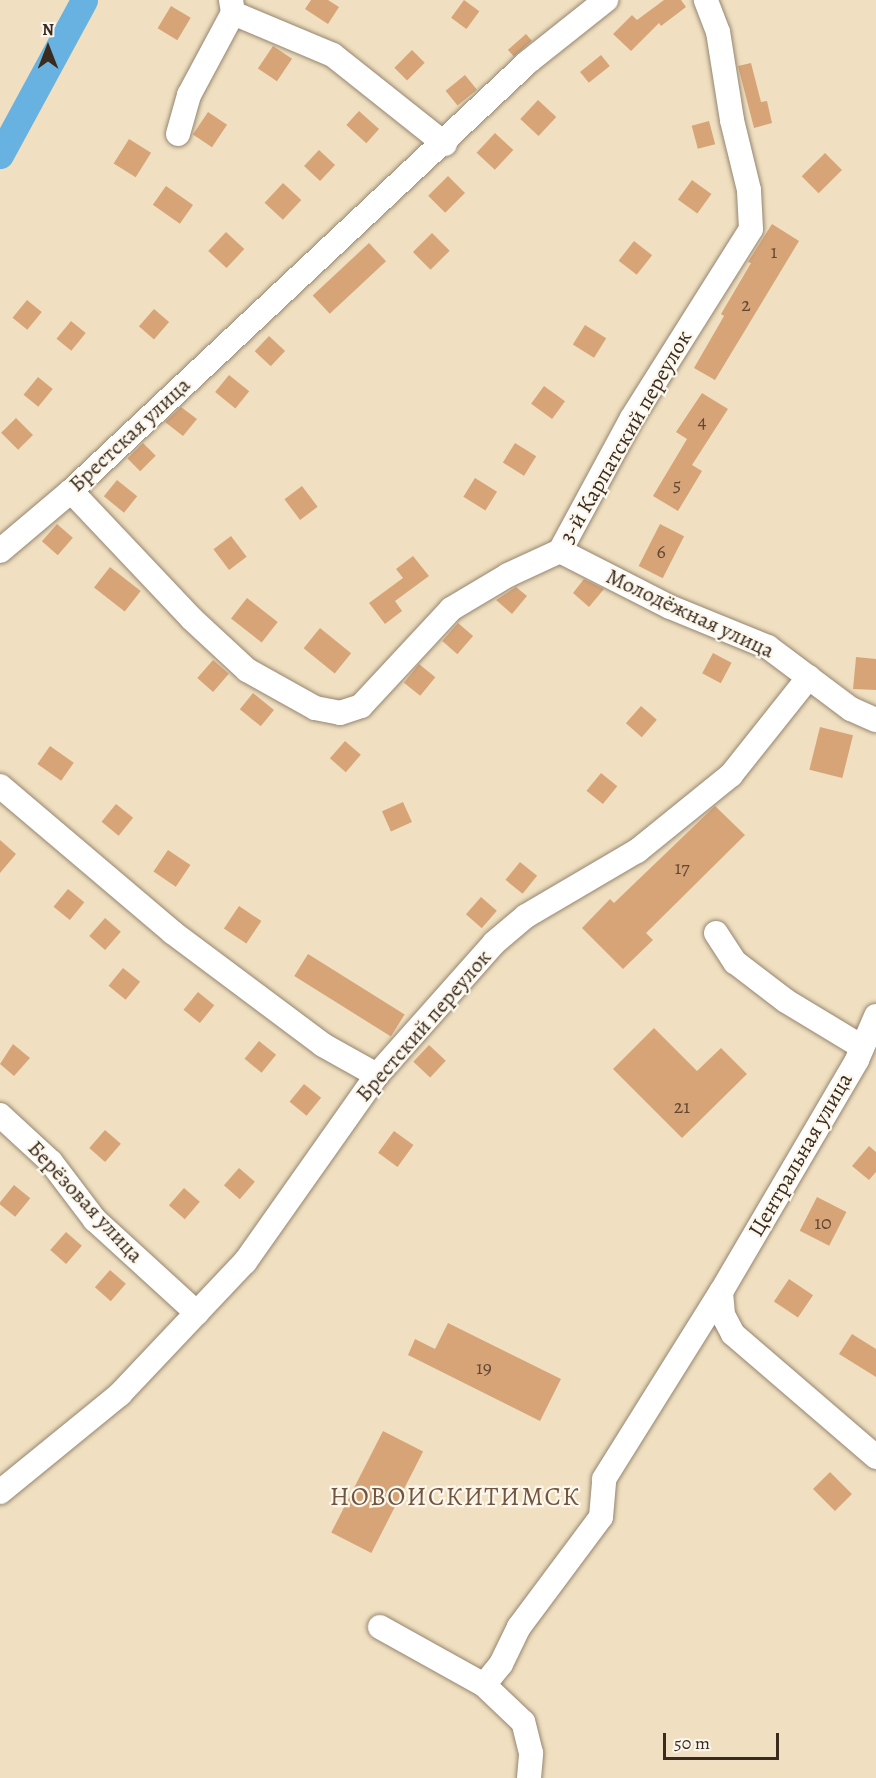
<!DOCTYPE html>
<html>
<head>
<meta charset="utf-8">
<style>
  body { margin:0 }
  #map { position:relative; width:876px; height:1778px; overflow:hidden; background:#f0e0c1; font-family:Alegreya,serif }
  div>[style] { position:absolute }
  .river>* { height:27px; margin:-13.5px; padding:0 13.5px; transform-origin:13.5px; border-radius:13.5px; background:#67b2e0 }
  .building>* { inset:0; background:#d7a478; transform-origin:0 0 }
  .roads { filter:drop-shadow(0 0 2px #968570) drop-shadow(0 0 2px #968570) }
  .minor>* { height:24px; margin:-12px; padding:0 12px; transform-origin:12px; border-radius:12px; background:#fff }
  span { translate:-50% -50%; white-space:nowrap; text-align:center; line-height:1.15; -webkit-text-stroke:4.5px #fbf7ec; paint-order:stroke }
  .number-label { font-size:20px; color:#624834 }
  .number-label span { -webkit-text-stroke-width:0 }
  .street-label { font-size:22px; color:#3b2a1e }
  .quarter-label { font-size:26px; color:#72553e; letter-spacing:1.5px }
  .north { position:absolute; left:18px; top:18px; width:60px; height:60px; -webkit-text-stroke:4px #fbf7ec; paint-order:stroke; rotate:0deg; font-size:16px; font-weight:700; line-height:24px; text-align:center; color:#3b2a1e }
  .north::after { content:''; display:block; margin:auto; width:21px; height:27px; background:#3b2a1e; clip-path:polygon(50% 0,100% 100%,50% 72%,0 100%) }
  .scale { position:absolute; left:663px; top:1733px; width:116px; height:27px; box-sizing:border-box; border:3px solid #3b2a1e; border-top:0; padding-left:8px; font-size:18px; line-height:21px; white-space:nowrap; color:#3b2a1e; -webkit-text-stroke:4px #fbf7ec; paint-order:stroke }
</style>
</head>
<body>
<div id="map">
  <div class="river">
    <i style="left:0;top:155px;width:176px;rotate:-61.5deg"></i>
  </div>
  <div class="building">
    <i style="clip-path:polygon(311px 0,328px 0,339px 7px,328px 24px,305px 9px)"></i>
    <i style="left:464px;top:0;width:19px;height:22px;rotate:36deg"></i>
    <i style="clip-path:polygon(664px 0,681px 0,686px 7px,661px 26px,659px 23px,631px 51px,613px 34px,632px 15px,637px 20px)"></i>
    <i style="left:171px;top:6px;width:23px;height:26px;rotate:31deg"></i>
    <i style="left:526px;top:34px;width:9px;height:24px;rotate:49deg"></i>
    <i style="left:273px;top:46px;width:23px;height:27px;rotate:34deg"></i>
    <i style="left:412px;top:50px;width:18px;height:25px;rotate:45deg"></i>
    <i style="left:601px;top:55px;width:14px;height:27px;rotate:51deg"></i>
    <i style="clip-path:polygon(751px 63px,761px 102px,767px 101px,772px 123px,754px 128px,738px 66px)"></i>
    <i style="left:465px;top:75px;width:19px;height:25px;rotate:51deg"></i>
    <i style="left:538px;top:100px;width:25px;height:26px;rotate:43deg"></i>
    <i style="left:359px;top:111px;width:27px;height:19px;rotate:42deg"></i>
    <i style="left:208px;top:112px;width:23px;height:27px;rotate:34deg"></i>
    <i style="left:709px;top:121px;width:24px;height:18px;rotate:75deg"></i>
    <i style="left:495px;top:133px;width:25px;height:27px;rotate:43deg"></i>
    <i style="left:129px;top:139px;width:26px;height:29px;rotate:32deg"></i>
    <i style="left:319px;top:150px;width:22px;height:22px;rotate:43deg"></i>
    <i style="left:825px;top:153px;width:24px;height:33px;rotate:45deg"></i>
    <i style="left:448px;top:176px;width:24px;height:28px;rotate:45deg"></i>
    <i style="left:692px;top:180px;width:24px;height:24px;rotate:36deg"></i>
    <i style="left:283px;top:183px;width:25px;height:27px;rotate:43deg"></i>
    <i style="left:166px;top:186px;width:33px;height:23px;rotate:35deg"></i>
    <i style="clip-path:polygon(772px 224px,799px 241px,715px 380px,694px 368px,724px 316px,721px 314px,751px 263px,748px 262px)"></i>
    <i style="left:226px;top:232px;width:25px;height:26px;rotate:43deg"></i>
    <i style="left:432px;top:233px;width:25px;height:27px;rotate:45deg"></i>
    <i style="left:634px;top:241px;width:23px;height:25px;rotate:38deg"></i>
    <i style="left:369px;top:243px;width:25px;height:77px;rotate:47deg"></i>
    <i style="left:27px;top:300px;width:19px;height:23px;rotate:39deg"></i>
    <i style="left:154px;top:309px;width:20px;height:23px;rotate:41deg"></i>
    <i style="left:71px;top:321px;width:19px;height:23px;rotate:39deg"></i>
    <i style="left:585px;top:325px;width:25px;height:23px;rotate:32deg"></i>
    <i style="left:269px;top:336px;width:22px;height:21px;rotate:43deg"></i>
    <i style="left:229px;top:375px;width:26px;height:22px;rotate:39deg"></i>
    <i style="left:38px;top:377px;width:19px;height:23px;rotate:39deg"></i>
    <i style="left:544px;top:386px;width:26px;height:22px;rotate:36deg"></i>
    <i style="clip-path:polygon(702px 393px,728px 409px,692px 465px,702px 471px,678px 511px,653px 496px,687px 439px,676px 432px)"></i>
    <i style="clip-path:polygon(181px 407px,197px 419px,183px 436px,165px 422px)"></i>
    <i style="left:16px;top:418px;width:24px;height:21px;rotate:45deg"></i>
    <i style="left:143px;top:443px;width:18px;height:22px;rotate:45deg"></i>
    <i style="left:515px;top:443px;width:25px;height:23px;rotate:32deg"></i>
    <i style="left:475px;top:478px;width:26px;height:22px;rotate:32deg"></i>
    <i style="left:117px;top:480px;width:26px;height:21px;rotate:39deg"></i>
    <i style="left:302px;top:486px;width:26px;height:22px;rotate:53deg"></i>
    <i style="left:57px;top:524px;width:21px;height:23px;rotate:41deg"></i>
    <i style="left:660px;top:524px;width:27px;height:47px;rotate:27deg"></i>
    <i style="left:231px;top:536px;width:26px;height:22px;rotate:53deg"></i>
    <i style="clip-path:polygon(413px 556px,429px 576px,395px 601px,402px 611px,385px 624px,369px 603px,403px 578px,396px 569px)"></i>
    <i style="left:110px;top:567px;width:39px;height:26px;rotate:38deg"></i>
    <i style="clip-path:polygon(584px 579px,604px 589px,589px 607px,573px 593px)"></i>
    <i style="clip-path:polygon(516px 587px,527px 596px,512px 614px,496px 600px)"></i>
    <i style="left:247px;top:598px;width:39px;height:26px;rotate:38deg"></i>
    <i style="left:458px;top:623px;width:20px;height:24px;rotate:41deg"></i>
    <i style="left:320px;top:628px;width:40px;height:26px;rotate:39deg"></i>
    <i style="left:713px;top:653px;width:21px;height:23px;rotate:28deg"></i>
    <i style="clip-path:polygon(856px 657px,876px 659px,876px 690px,853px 689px)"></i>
    <i style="left:213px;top:660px;width:21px;height:24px;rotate:41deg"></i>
    <i style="left:419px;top:664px;width:21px;height:24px;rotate:39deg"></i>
    <i style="left:253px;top:693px;width:27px;height:21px;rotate:39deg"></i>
    <i style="left:641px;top:706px;width:21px;height:23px;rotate:41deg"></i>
    <i style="left:820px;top:727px;width:34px;height:44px;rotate:14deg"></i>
    <i style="left:345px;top:741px;width:21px;height:23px;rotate:41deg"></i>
    <i style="left:50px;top:746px;width:29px;height:22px;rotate:35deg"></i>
    <i style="left:601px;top:773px;width:21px;height:23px;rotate:39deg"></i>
    <i style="left:403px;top:802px;width:22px;height:23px;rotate:66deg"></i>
    <i style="left:116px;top:804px;width:22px;height:23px;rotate:39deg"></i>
    <i style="clip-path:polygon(715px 806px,745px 835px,646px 933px,653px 940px,623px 969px,582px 928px,610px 899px,614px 903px)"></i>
    <i style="clip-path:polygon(0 840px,16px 854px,0 873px)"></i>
    <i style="left:168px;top:850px;width:27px;height:26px;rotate:34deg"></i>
    <i style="left:520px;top:862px;width:22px;height:23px;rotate:39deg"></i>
    <i style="left:68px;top:889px;width:21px;height:23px;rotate:39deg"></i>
    <i style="left:481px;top:897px;width:21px;height:23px;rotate:41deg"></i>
    <i style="left:239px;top:906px;width:27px;height:27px;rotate:34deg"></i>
    <i style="left:105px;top:918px;width:21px;height:24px;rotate:41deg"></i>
    <i style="left:308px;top:954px;width:114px;height:26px;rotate:32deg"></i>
    <i style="left:123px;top:968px;width:22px;height:23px;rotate:39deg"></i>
    <i style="left:198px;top:992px;width:21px;height:23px;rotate:39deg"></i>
    <i style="clip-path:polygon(654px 1028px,697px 1071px,721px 1048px,747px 1074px,682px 1138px,613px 1069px)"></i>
    <i style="left:259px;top:1041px;width:22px;height:23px;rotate:39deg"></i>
    <i style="clip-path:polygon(13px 1044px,30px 1058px,14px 1076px,0 1064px)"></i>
    <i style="left:429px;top:1045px;width:23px;height:23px;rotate:43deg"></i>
    <i style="left:304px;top:1084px;width:22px;height:23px;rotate:39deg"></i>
    <i style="left:105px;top:1130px;width:21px;height:24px;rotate:41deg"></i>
    <i style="left:394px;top:1131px;width:24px;height:27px;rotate:36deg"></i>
    <i style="clip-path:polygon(869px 1146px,876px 1152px,876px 1172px,869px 1180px,852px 1166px)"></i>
    <i style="left:239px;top:1168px;width:21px;height:23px;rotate:41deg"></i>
    <i style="left:14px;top:1185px;width:21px;height:24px;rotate:39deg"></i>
    <i style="left:184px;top:1188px;width:21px;height:23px;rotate:41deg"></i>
    <i style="left:817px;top:1197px;width:33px;height:38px;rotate:27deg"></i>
    <i style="left:66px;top:1232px;width:21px;height:24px;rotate:41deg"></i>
    <i style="left:110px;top:1270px;width:21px;height:23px;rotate:41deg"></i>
    <i style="left:789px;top:1279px;width:29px;height:27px;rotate:34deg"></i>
    <i style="clip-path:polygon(448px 1323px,561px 1379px,540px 1421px,408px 1355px,415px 1339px,435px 1349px)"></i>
    <i style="clip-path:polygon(852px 1334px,876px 1349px,876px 1377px,839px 1354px)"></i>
    <i style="left:383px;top:1431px;width:45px;height:114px;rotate:27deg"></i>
    <i style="left:830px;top:1472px;width:31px;height:24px;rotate:45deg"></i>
  </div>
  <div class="roads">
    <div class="minor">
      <i style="left:231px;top:0;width:13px;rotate:81deg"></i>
      <i style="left:233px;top:13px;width:108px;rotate:22.8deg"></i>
      <i style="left:333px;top:55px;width:143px;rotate:38.5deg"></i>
      <i style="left:178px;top:134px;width:41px;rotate:-74.2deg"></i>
      <i style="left:189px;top:95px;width:93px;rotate:-61.8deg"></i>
      <i style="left:71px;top:491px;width:176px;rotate:46.6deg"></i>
      <i style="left:192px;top:619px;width:75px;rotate:42.8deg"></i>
      <i style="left:247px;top:670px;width:78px;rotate:29.2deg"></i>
      <i style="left:315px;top:708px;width:25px;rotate:11deg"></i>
      <i style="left:340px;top:713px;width:22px;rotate:-18deg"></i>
      <i style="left:361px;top:706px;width:132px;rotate:-47.1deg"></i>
      <i style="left:451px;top:609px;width:66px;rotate:-30.8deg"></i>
      <i style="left:508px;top:575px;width:57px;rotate:-24.8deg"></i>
      <i style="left:560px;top:551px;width:151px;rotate:-61.6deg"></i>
      <i style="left:632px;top:418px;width:223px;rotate:-57.8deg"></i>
      <i style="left:751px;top:229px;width:39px;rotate:-93deg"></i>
      <i style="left:749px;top:190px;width:72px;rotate:-103.7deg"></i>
      <i style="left:732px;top:120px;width:89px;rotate:-99deg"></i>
      <i style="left:718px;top:32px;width:34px;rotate:-111deg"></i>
      <i style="left:0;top:551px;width:93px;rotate:-40.2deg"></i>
      <i style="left:71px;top:491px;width:627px;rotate:-43.19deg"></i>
      <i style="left:528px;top:62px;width:100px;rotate:-38.5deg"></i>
      <i style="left:560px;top:551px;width:123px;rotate:27deg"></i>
      <i style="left:670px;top:607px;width:106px;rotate:22.2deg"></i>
      <i style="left:768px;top:647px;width:104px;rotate:36.8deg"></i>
      <i style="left:851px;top:709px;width:27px;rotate:24deg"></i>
      <i style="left:0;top:786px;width:226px;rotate:40.3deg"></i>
      <i style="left:172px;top:932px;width:189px;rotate:36.8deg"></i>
      <i style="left:323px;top:1045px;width:62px;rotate:29.1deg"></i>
      <i style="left:716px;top:933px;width:35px;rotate:57deg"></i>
      <i style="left:735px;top:962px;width:64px;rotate:37.4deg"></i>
      <i style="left:786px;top:1001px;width:89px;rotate:31.2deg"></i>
      <i style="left:0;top:1115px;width:69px;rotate:42.7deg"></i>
      <i style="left:51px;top:1162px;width:73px;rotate:52.8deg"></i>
      <i style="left:95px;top:1220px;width:138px;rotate:42.4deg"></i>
      <i style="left:721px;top:1292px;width:23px;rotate:85deg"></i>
      <i style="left:723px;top:1315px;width:21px;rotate:62deg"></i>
      <i style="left:733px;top:1334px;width:189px;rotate:40.7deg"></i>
      <i style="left:0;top:1492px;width:155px;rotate:-39.2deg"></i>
      <i style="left:120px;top:1394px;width:182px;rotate:-46.6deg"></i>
      <i style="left:245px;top:1262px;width:229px;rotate:-54.8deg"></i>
      <i style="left:377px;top:1075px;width:176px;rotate:-48.4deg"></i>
      <i style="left:494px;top:943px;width:42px;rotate:-40.2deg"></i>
      <i style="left:526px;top:916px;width:129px;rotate:-30.4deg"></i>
      <i style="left:637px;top:851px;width:121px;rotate:-39deg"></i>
      <i style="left:731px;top:775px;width:125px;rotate:-51.5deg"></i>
      <i style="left:380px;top:1627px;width:119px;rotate:29.1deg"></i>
      <i style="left:529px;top:1778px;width:25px;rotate:-85deg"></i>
      <i style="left:531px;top:1753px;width:32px;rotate:-104deg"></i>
      <i style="left:523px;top:1722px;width:54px;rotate:-136.5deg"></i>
      <i style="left:484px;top:1685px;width:27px;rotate:-51deg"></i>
      <i style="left:501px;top:1664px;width:41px;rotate:-64.1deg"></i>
      <i style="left:519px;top:1627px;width:137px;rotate:-53.3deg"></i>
      <i style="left:601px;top:1517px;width:38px;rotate:-85deg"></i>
      <i style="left:604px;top:1479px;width:221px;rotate:-58deg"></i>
      <i style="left:721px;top:1292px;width:269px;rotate:-59.6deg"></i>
      <i style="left:857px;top:1060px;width:48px;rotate:-66.6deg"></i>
    </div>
  </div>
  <div class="number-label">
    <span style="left:774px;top:251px">1</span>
    <span style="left:746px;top:304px">2</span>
    <span style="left:702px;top:421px">4</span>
    <span style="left:677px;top:484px">5</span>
    <span style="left:661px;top:551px">6</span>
    <span style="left:682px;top:867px">17</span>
    <span style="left:682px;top:1106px">21</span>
    <span style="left:823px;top:1222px">10</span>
    <span style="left:484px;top:1367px">19</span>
  </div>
  <div class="street-label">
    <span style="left:130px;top:435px;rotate:-43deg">Брестская улица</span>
    <span style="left:626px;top:437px;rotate:-60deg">3-й Карпатский переулок</span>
    <span style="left:690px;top:614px;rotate:25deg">Молодёжная улица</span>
    <span style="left:424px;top:1026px;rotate:-49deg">Брестский переулок</span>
    <span style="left:801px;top:1155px;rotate:-60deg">Центральная улица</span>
    <span style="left:85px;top:1202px;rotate:47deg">Берёзовая улица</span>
  </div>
  <div class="quarter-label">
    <span style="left:455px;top:1497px">НОВОИСКИТИМСК</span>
  </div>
  <div class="north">N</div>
  <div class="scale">50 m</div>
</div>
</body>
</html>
